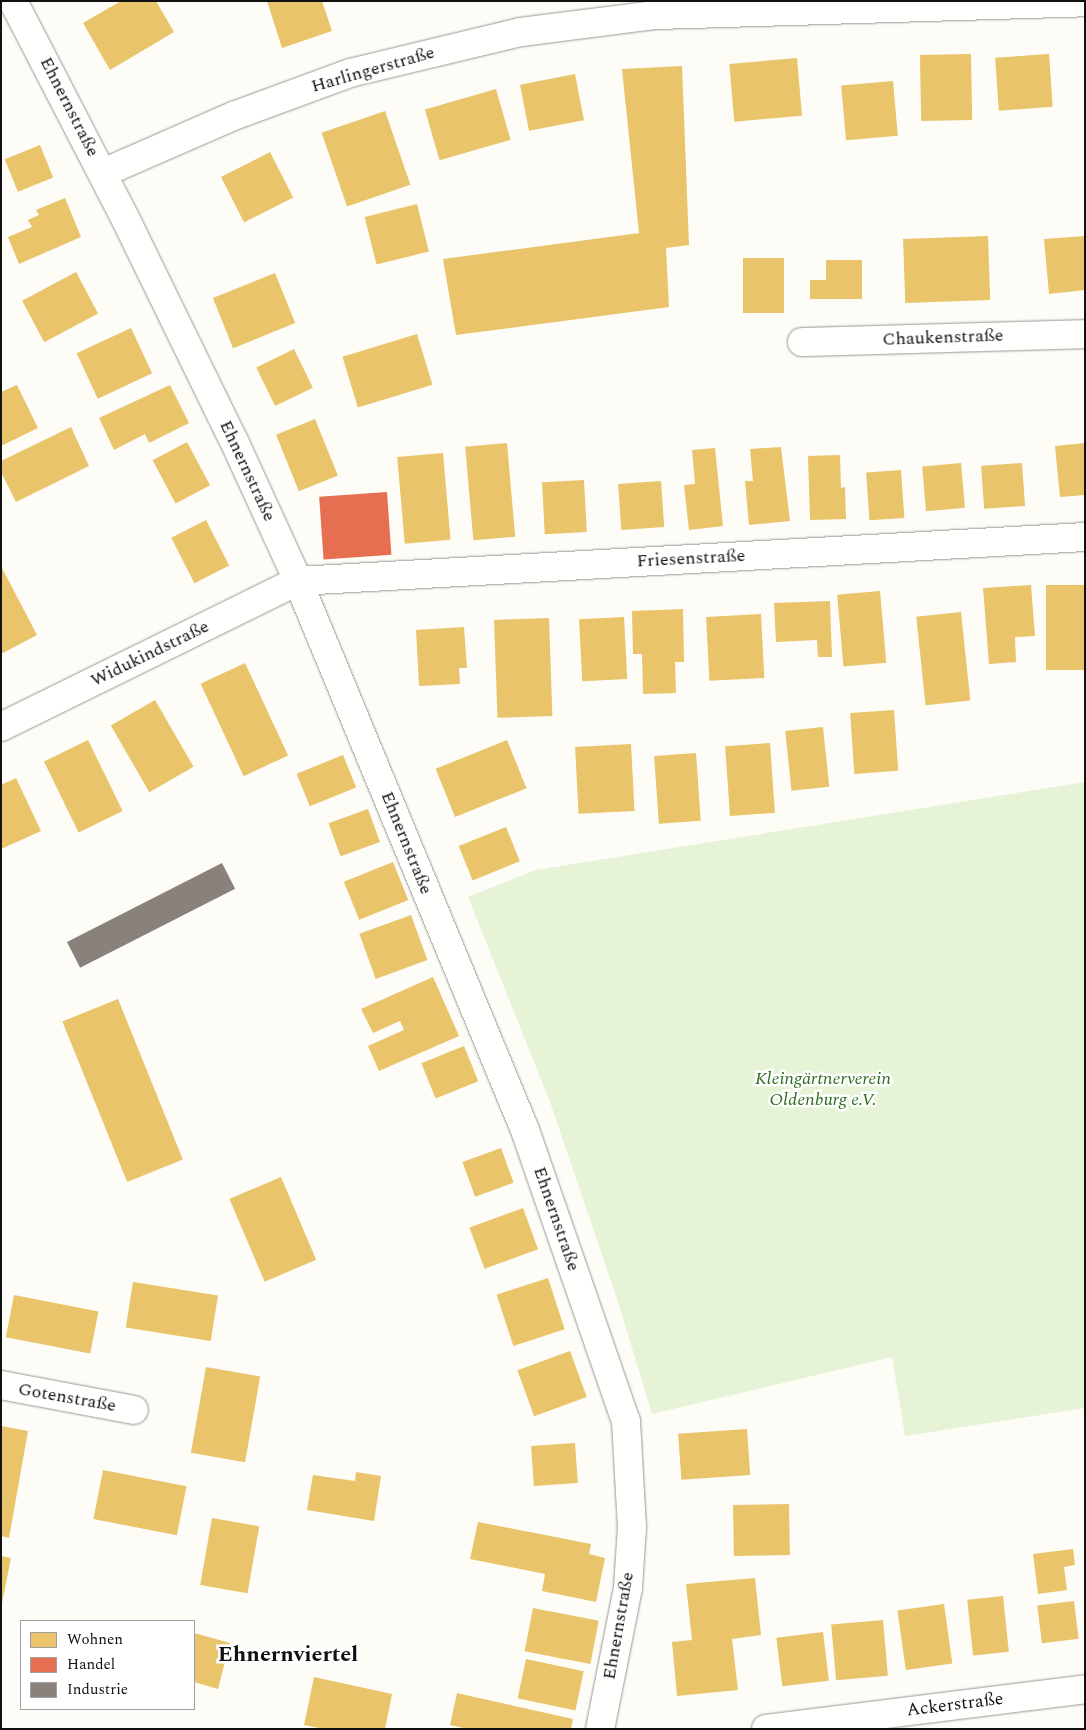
<!DOCTYPE html>
<html>
<head>
<meta charset="utf-8">
<style>
  body { margin:0 }
  #map { position:relative; width:1086px; height:1730px; overflow:hidden; background:#fdfcf7; font-family:Spectral,serif }
  div>[style] { position:absolute }
  .green>* { inset:0; background:#e7f3d7 }
  .homes>* { inset:0; background:#e9c46a; transform-origin:0 0 }
  .shops>* { inset:0; background:#e76f51; transform-origin:0 0 }
  .industry>* { inset:0; background:#8a817c; transform-origin:0 0 }
  .roads { filter:drop-shadow(0 0 1px #979795) drop-shadow(0 0 1px #979795) }
  .street>* { height:28px; margin:-14px; padding:0 14px; transform-origin:14px; border-radius:14px; background:#fffffe }
  span { translate:-50% -50%; white-space:nowrap; text-align:center; line-height:1.15; -webkit-text-stroke:5px #fff; paint-order:stroke }
  .street-label { font-size:18px; color:#111 }
  .park-label { font-size:18px; color:#2f6b1f; font-style:italic }
  .district-label { font-size:22px; color:#111; font-weight:700 }
  .frame { position:absolute; inset:0; border:2px solid #111; pointer-events:none }
  .legend { position:absolute; left:20px; top:1620px; width:175px; height:90px; box-sizing:border-box; background:#fff; border:1px solid #a0a0a0; margin:0; padding:6px 9px; list-style:none; font-size:15px; color:#111 }
  .legend li { display:flex; align-items:center; gap:10px; height:25px }
  .legend b { width:25px; border:1px solid #a0a0a0 }
</style>
</head>
<body>
<div id="map">
  <div class="green">
    <i style="clip-path:polygon(1085px 782px,1085px 1408px,905px 1436px,892px 1357px,652px 1414px,618px 1302px,550px 1102px,468px 897px,536px 870px)"></i>
  </div>
  <div class="homes">
    <i style="clip-path:polygon(121px 1px,156px 1px,174px 32px,110px 70px,83px 23px)"></i>
    <i style="clip-path:polygon(267px 1px,322px 1px,332px 31px,282px 48px)"></i>
    <i style="left:971px;top:54px;width:66px;height:51px;rotate:89deg"></i>
    <i style="left:1049px;top:54px;width:53px;height:54px;rotate:86deg"></i>
    <i style="left:797px;top:58px;width:58px;height:68px;rotate:85deg"></i>
    <i style="clip-path:polygon(682px 66px,689px 245px,666px 248px,669px 307px,456px 335px,443px 259px,639px 233px,622px 69px)"></i>
    <i style="left:575px;top:74px;width:47px;height:56px;rotate:79deg"></i>
    <i style="left:893px;top:81px;width:55px;height:52px;rotate:85deg"></i>
    <i style="left:496px;top:89px;width:53px;height:74px;rotate:74deg"></i>
    <i style="left:385px;top:111px;width:78px;height:67px;rotate:71deg"></i>
    <i style="left:40px;top:145px;width:35px;height:38px;rotate:68deg"></i>
    <i style="left:270px;top:152px;width:51px;height:55px;rotate:63deg"></i>
    <i style="clip-path:polygon(65px 198px,81px 237px,19px 264px,8px 237px,32px 227px,28px 220px,39px 215px,36px 210px)"></i>
    <i style="left:417px;top:204px;width:49px;height:54px;rotate:76deg"></i>
    <i style="left:988px;top:236px;width:64px;height:85px;rotate:88deg"></i>
    <i style="clip-path:polygon(1085px 236px,1085px 290px,1049px 294px,1044px 239px)"></i>
    <i style="left:743px;top:258px;width:41px;height:55px"></i>
    <i style="clip-path:polygon(826px 260px,862px 260px,862px 299px,810px 299px,810px 280px,826px 280px)"></i>
    <i style="left:76px;top:272px;width:47px;height:61px;rotate:62deg"></i>
    <i style="left:275px;top:273px;width:54px;height:67px;rotate:68deg"></i>
    <i style="left:131px;top:328px;width:50px;height:60px;rotate:65deg"></i>
    <i style="left:417px;top:334px;width:53px;height:78px;rotate:73deg"></i>
    <i style="left:294px;top:349px;width:43px;height:42px;rotate:64deg"></i>
    <i style="clip-path:polygon(17px 385px,38px 428px,1px 446px,1px 392px)"></i>
    <i style="clip-path:polygon(170px 385px,189px 423px,149px 443px,145px 434px,114px 450px,99px 418px)"></i>
    <i style="left:315px;top:419px;width:61px;height:42px;rotate:68deg"></i>
    <i style="clip-path:polygon(71px 427px,89px 466px,16px 502px,1px 472px,1px 461px)"></i>
    <i style="left:187px;top:442px;width:49px;height:39px;rotate:62deg"></i>
    <i style="left:507px;top:443px;width:94px;height:42px;rotate:85deg"></i>
    <i style="clip-path:polygon(1085px 443px,1085px 495px,1060px 497px,1055px 446px)"></i>
    <i style="clip-path:polygon(781px 447px,790px 521px,749px 525px,745px 481px,753px 481px,750px 449px)"></i>
    <i style="clip-path:polygon(715px 448px,723px 526px,689px 530px,684px 485px,695px 484px,692px 450px)"></i>
    <i style="left:443px;top:453px;width:87px;height:46px;rotate:85deg"></i>
    <i style="clip-path:polygon(840px 455px,841px 488px,845px 487px,846px 519px,810px 520px,808px 456px)"></i>
    <i style="left:961px;top:463px;width:45px;height:39px;rotate:85deg"></i>
    <i style="left:1022px;top:463px;width:43px;height:41px;rotate:86deg"></i>
    <i style="left:901px;top:470px;width:48px;height:35px;rotate:86deg"></i>
    <i style="left:584px;top:480px;width:52px;height:42px;rotate:87deg"></i>
    <i style="left:661px;top:481px;width:46px;height:43px;rotate:86deg"></i>
    <i style="left:206px;top:520px;width:51px;height:39px;rotate:63deg"></i>
    <i style="clip-path:polygon(1px 566px,37px 635px,1px 654px)"></i>
    <i style="clip-path:polygon(1031px 585px,1035px 636px,1015px 637px,1016px 662px,989px 664px,983px 588px)"></i>
    <i style="left:1085px;top:585px;width:85px;height:39px;rotate:90deg"></i>
    <i style="left:880px;top:591px;width:72px;height:43px;rotate:85deg"></i>
    <i style="clip-path:polygon(830px 601px,832px 657px,818px 657px,817px 640px,776px 642px,774px 603px)"></i>
    <i style="clip-path:polygon(683px 609px,684px 662px,675px 662px,676px 693px,643px 694px,642px 654px,633px 654px,632px 611px)"></i>
    <i style="left:961px;top:612px;width:89px;height:45px;rotate:84deg"></i>
    <i style="left:761px;top:614px;width:64px;height:55px;rotate:87deg"></i>
    <i style="left:624px;top:617px;width:62px;height:45px;rotate:87deg"></i>
    <i style="left:549px;top:618px;width:98px;height:55px;rotate:88deg"></i>
    <i style="clip-path:polygon(464px 627px,467px 668px,459px 668px,460px 684px,419px 686px,416px 630px)"></i>
    <i style="left:245px;top:663px;width:102px;height:49px;rotate:65deg"></i>
    <i style="left:155px;top:700px;width:77px;height:51px;rotate:60deg"></i>
    <i style="left:894px;top:710px;width:61px;height:44px;rotate:86deg"></i>
    <i style="left:823px;top:727px;width:60px;height:38px;rotate:84deg"></i>
    <i style="left:88px;top:740px;width:79px;height:49px;rotate:64deg"></i>
    <i style="left:507px;top:740px;width:52px;height:77px;rotate:68deg"></i>
    <i style="left:770px;top:743px;width:70px;height:45px;rotate:86deg"></i>
    <i style="left:631px;top:744px;width:67px;height:56px;rotate:87deg"></i>
    <i style="left:696px;top:753px;width:68px;height:42px;rotate:86deg"></i>
    <i style="left:343px;top:755px;width:35px;height:50px;rotate:68deg"></i>
    <i style="clip-path:polygon(16px 778px,41px 831px,1px 849px,1px 785px)"></i>
    <i style="left:368px;top:809px;width:35px;height:42px;rotate:70deg"></i>
    <i style="left:506px;top:827px;width:37px;height:51px;rotate:68deg"></i>
    <i style="left:393px;top:862px;width:41px;height:53px;rotate:68deg"></i>
    <i style="left:411px;top:915px;width:48px;height:55px;rotate:70deg"></i>
    <i style="clip-path:polygon(433px 977px,459px 1036px,379px 1071px,368px 1046px,404px 1030px,400px 1021px,373px 1033px,361px 1009px)"></i>
    <i style="left:118px;top:999px;width:173px;height:60px;rotate:68deg"></i>
    <i style="left:464px;top:1046px;width:38px;height:46px;rotate:68deg"></i>
    <i style="left:501px;top:1148px;width:37px;height:41px;rotate:70deg"></i>
    <i style="left:281px;top:1177px;width:90px;height:56px;rotate:67deg"></i>
    <i style="left:523px;top:1208px;width:44px;height:57px;rotate:70deg"></i>
    <i style="left:548px;top:1278px;width:54px;height:54px;rotate:72deg"></i>
    <i style="left:133px;top:1282px;width:86px;height:46px;rotate:9deg"></i>
    <i style="left:14px;top:1295px;width:86px;height:43px;rotate:11deg"></i>
    <i style="left:570px;top:1351px;width:49px;height:56px;rotate:70deg"></i>
    <i style="left:206px;top:1367px;width:55px;height:87px;rotate:10deg"></i>
    <i style="clip-path:polygon(1px 1426px,28px 1431px,9px 1538px,1px 1536px)"></i>
    <i style="left:747px;top:1429px;width:46px;height:69px;rotate:86deg"></i>
    <i style="left:575px;top:1443px;width:40px;height:44px;rotate:86deg"></i>
    <i style="left:103px;top:1470px;width:85px;height:50px;rotate:11deg"></i>
    <i style="clip-path:polygon(356px 1472px,381px 1476px,374px 1521px,307px 1510px,313px 1475px,355px 1481px)"></i>
    <i style="left:789px;top:1504px;width:51px;height:56px;rotate:89deg"></i>
    <i style="left:212px;top:1518px;width:48px;height:68px;rotate:10deg"></i>
    <i style="clip-path:polygon(478px 1522px,591px 1544px,589px 1554px,605px 1558px,596px 1602px,542px 1591px,545px 1574px,470px 1559px)"></i>
    <i style="clip-path:polygon(1073px 1549px,1075px 1565px,1064px 1567px,1067px 1590px,1038px 1594px,1033px 1554px)"></i>
    <i style="clip-path:polygon(1px 1556px,11px 1558px,2px 1603px,1px 1603px)"></i>
    <i style="clip-path:polygon(755px 1578px,761px 1635px,732px 1639px,738px 1690px,677px 1696px,672px 1642px,692px 1640px,686px 1584px)"></i>
    <i style="left:1003px;top:1596px;width:56px;height:36px;rotate:84deg"></i>
    <i style="left:1074px;top:1601px;width:38px;height:37px;rotate:83deg"></i>
    <i style="left:944px;top:1604px;width:60px;height:47px;rotate:82deg"></i>
    <i style="left:533px;top:1608px;width:67px;height:44px;rotate:11deg"></i>
    <i style="left:883px;top:1620px;width:56px;height:52px;rotate:85deg"></i>
    <i style="left:823px;top:1632px;width:49px;height:47px;rotate:83deg"></i>
    <i style="clip-path:polygon(194px 1633px,230px 1643px,218px 1689px,194px 1682px)"></i>
    <i style="left:526px;top:1659px;width:59px;height:40px;rotate:12deg"></i>
    <i style="clip-path:polygon(314px 1677px,392px 1694px,385px 1729px,324px 1729px,304px 1725px)"></i>
    <i style="clip-path:polygon(457px 1693px,573px 1719px,571px 1729px,468px 1729px,450px 1725px)"></i>
  </div>
  <div class="shops">
    <i style="left:387px;top:492px;width:63px;height:68px;rotate:86deg"></i>
  </div>
  <div class="industry">
    <i style="left:222px;top:863px;width:29px;height:174px;rotate:63deg"></i>
  </div>
  <div class="roads">
    <div class="street">
      <i style="left:13px;top:1px;width:246px;rotate:62.7deg"></i>
      <i style="left:126px;top:220px;width:246px;rotate:64deg"></i>
      <i style="left:234px;top:441px;width:154px;rotate:65.4deg"></i>
      <i style="left:298px;top:581px;width:594px;rotate:67.54deg"></i>
      <i style="left:525px;top:1130px;width:308px;rotate:70.9deg"></i>
      <i style="left:626px;top:1421px;width:106px;rotate:86.8deg"></i>
      <i style="left:632px;top:1527px;width:61px;rotate:93.8deg"></i>
      <i style="left:628px;top:1588px;width:144px;rotate:101.2deg"></i>
      <i style="left:103px;top:173px;width:145px;rotate:-23.6deg"></i>
      <i style="left:236px;top:115px;width:121px;rotate:-20.2deg"></i>
      <i style="left:350px;top:73px;width:176px;rotate:-13.5deg"></i>
      <i style="left:521px;top:32px;width:136px;rotate:-7.2deg"></i>
      <i style="left:656px;top:15px;width:429px;rotate:-1.7deg"></i>
      <i style="left:802px;top:342px;width:283px;rotate:-1.6deg"></i>
      <i style="left:1px;top:727px;width:331px;rotate:-26.2deg"></i>
      <i style="left:298px;top:581px;width:788px;rotate:-3.2deg"></i>
      <i style="left:1px;top:1385px;width:135px;rotate:10.6deg"></i>
      <i style="left:766px;top:1729px;width:321px;rotate:-7.1deg"></i>
    </div>
  </div>
  <div class="street-label">
    <span style="left:373px;top:70px;rotate:-16deg">Harlingerstraße</span>
    <span style="left:69px;top:107px;rotate:63deg">Ehnernstraße</span>
    <span style="left:943px;top:338px;rotate:-2deg">Chaukenstraße</span>
    <span style="left:247px;top:471px;rotate:65deg">Ehnernstraße</span>
    <span style="left:691px;top:559px;rotate:-3deg">Friesenstraße</span>
    <span style="left:150px;top:654px;rotate:-26deg">Widukindstraße</span>
    <span style="left:406px;top:843px;rotate:68deg">Ehnernstraße</span>
    <span style="left:556px;top:1219px;rotate:71deg">Ehnernstraße</span>
    <span style="left:67px;top:1398px;rotate:10deg">Gotenstraße</span>
    <span style="left:619px;top:1626px;rotate:-80deg">Ehnernstraße</span>
    <span style="left:955px;top:1705px;rotate:-7deg">Ackerstraße</span>
  </div>
  <div class="park-label">
    <span style="left:823px;top:1090px">Kleingärtnerverein<br>Oldenburg e.V.</span>
  </div>
  <div class="district-label">
    <span style="left:288px;top:1655px">Ehnernviertel</span>
  </div>
  <div class="frame"></div>
  <ul class="legend">
  <li><b style="height:14px;background:#e9c46a"></b>Wohnen</li>
  <li><b style="height:14px;background:#e76f51"></b>Handel</li>
  <li><b style="height:14px;background:#8a817c"></b>Industrie</li>
  </ul>
</div>
</body>
</html>
